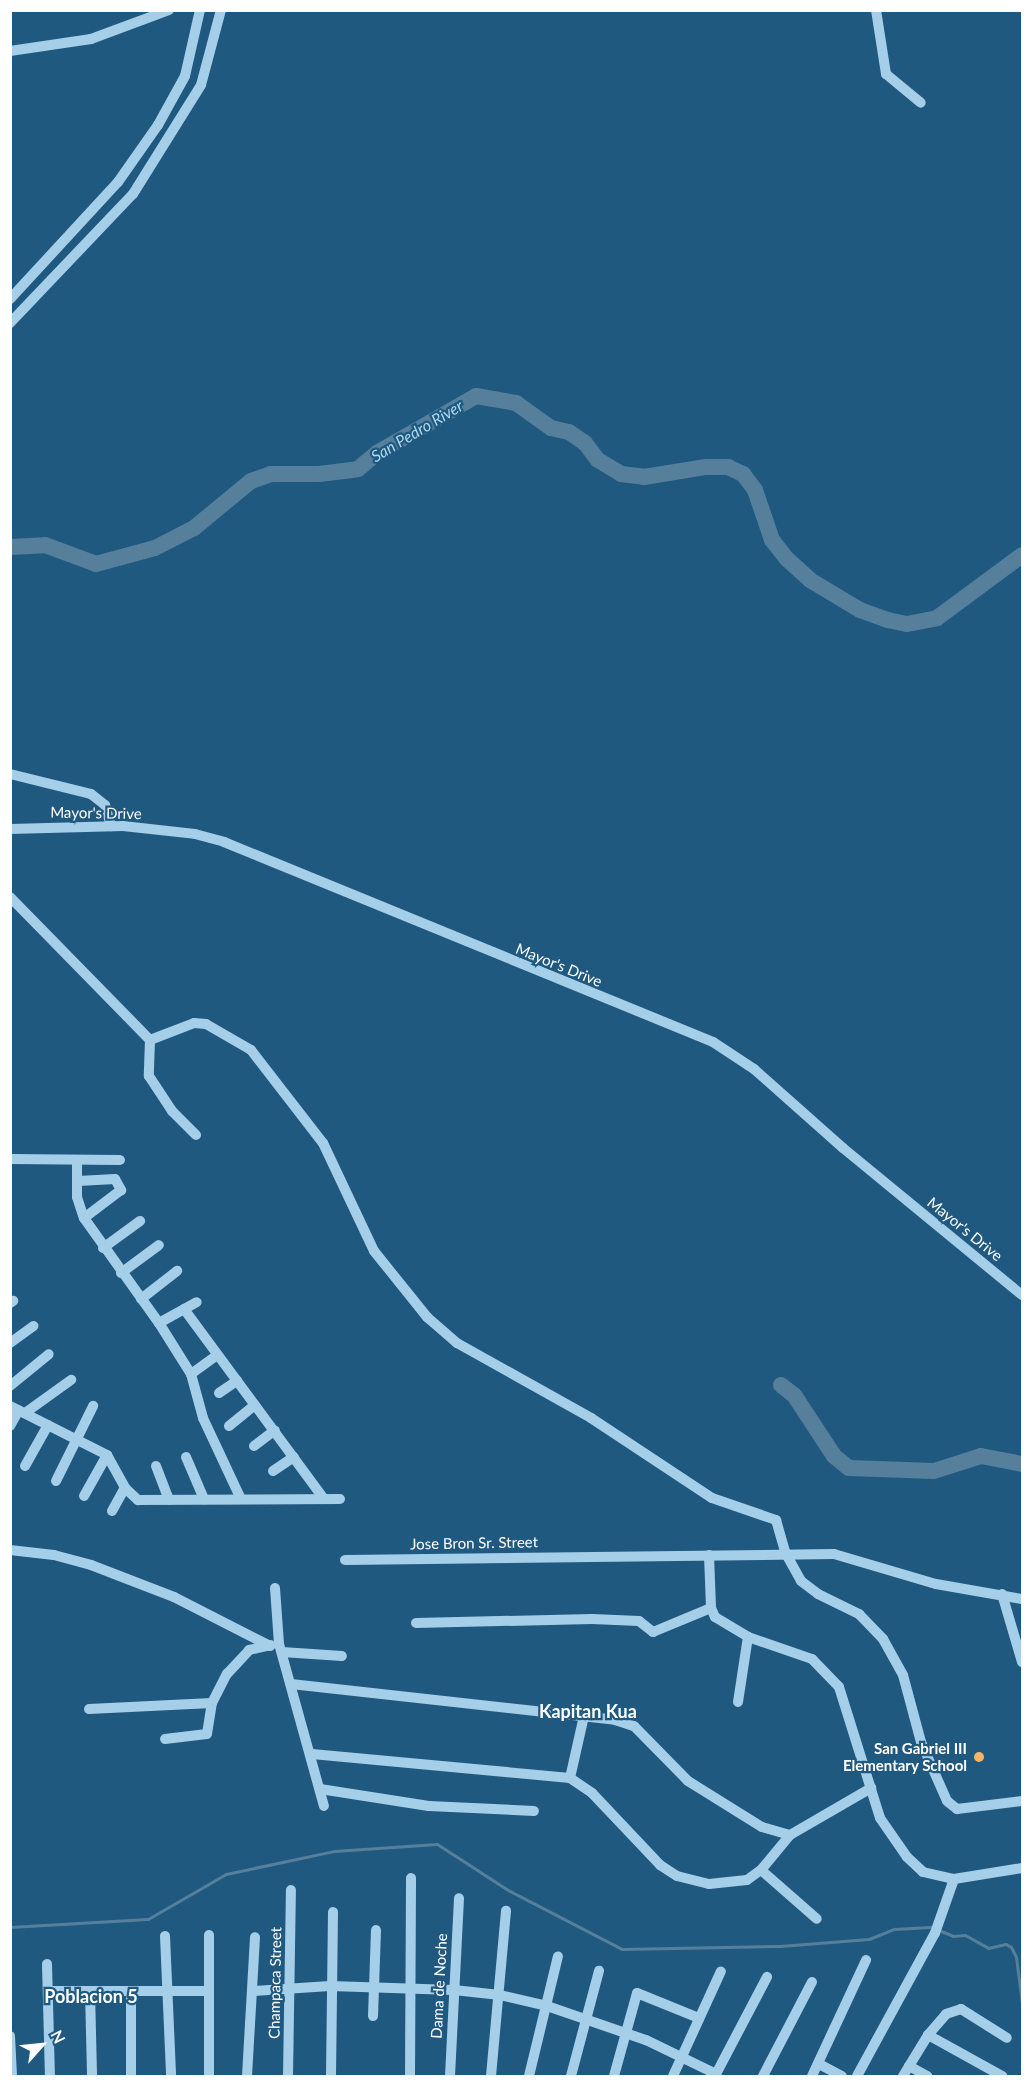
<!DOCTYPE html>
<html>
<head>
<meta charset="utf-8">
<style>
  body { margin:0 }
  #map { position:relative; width:1033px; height:2087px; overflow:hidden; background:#205980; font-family:Lato,sans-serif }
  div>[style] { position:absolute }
  .stream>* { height:3px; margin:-1.5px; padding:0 1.5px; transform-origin:1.5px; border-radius:1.5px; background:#557f9b }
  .river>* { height:16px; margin:-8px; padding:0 8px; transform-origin:8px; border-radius:8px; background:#557f9b }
  .minor>* { height:10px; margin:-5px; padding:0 5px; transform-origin:5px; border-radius:5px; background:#a5cee8 }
  .dots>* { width:16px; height:16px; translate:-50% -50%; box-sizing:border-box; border:3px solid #205980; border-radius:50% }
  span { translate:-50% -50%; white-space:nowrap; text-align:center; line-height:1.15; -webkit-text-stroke:4.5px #205980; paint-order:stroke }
  .street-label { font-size:15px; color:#fff }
  .poi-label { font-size:15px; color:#fff; font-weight:700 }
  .right { translate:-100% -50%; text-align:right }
  .water-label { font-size:16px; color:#b0d7f0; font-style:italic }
  .quarter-label { font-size:18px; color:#fff; font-weight:700 }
  .frame { position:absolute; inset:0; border:12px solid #fff; pointer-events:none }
  .north { position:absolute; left:12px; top:2015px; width:60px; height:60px; -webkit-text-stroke:4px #205980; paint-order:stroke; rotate:63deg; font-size:16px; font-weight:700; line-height:24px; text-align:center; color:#fff }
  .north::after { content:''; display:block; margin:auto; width:21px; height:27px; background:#fff; clip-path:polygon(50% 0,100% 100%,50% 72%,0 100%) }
</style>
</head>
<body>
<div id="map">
  <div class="stream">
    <i style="left:10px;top:1927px;width:138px;rotate:-3.3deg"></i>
    <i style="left:148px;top:1919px;width:90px;rotate:-30deg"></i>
    <i style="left:226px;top:1874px;width:110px;rotate:-12deg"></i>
    <i style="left:334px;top:1851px;width:103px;rotate:-3.9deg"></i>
    <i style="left:437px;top:1844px;width:85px;rotate:32.9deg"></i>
    <i style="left:508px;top:1890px;width:128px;rotate:27.4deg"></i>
    <i style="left:622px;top:1949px;width:158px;rotate:-1.1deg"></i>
    <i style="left:780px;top:1946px;width:89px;rotate:-4.5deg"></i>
    <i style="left:869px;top:1939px;width:27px;rotate:-22deg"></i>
    <i style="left:894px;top:1929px;width:37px;rotate:-3deg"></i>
    <i style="left:931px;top:1927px;width:24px;rotate:22deg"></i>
    <i style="left:953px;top:1936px;width:12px;rotate:-5deg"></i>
    <i style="left:965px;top:1935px;width:26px;rotate:29deg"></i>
    <i style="left:988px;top:1948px;width:18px;rotate:-13deg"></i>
    <i style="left:1006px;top:1944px;width:6px;rotate:31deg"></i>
    <i style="left:1011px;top:1947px;width:11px;rotate:63deg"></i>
    <i style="left:1016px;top:1957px;width:46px;rotate:82.6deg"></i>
  </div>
  <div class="river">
    <i style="left:10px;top:547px;width:35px;rotate:-3deg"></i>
    <i style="left:45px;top:545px;width:54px;rotate:20.4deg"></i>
    <i style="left:96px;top:564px;width:61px;rotate:-15.2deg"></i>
    <i style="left:155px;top:548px;width:44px;rotate:-27.1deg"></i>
    <i style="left:194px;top:528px;width:74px;rotate:-39.5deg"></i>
    <i style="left:251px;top:481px;width:21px;rotate:-19deg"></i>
    <i style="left:271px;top:474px;width:48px"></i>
    <i style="left:319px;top:474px;width:39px;rotate:-7deg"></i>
    <i style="left:358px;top:469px;width:25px;rotate:-40deg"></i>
    <i style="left:377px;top:453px;width:114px;rotate:-29.9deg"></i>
    <i style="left:476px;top:396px;width:41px;rotate:9.9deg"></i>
    <i style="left:516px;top:403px;width:43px;rotate:35.5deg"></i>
    <i style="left:551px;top:428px;width:18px;rotate:13deg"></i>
    <i style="left:569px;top:432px;width:19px;rotate:35deg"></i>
    <i style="left:585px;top:443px;width:21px;rotate:53deg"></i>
    <i style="left:598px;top:460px;width:27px;rotate:31deg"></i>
    <i style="left:621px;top:474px;width:23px;rotate:7deg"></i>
    <i style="left:644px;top:477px;width:63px;rotate:-9.2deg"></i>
    <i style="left:706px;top:467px;width:22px"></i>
    <i style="left:728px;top:467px;width:17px;rotate:25deg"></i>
    <i style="left:743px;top:474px;width:20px;rotate:53deg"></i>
    <i style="left:755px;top:490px;width:53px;rotate:71.2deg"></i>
    <i style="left:772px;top:540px;width:24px;rotate:52deg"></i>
    <i style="left:787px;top:559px;width:31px;rotate:42deg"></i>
    <i style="left:810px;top:580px;width:58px;rotate:31deg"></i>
    <i style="left:860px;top:610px;width:30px;rotate:20deg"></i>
    <i style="left:888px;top:620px;width:19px;rotate:12deg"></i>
    <i style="left:907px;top:624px;width:31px;rotate:-11deg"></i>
    <i style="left:937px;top:618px;width:106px;rotate:-36.5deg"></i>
    <i style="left:781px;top:1385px;width:16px;rotate:38deg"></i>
    <i style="left:794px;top:1395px;width:73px;rotate:56.7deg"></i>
    <i style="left:834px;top:1456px;width:19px;rotate:39deg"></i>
    <i style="left:849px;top:1468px;width:85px;rotate:2deg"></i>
    <i style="left:934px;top:1471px;width:49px;rotate:-17.7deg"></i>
    <i style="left:981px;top:1456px;width:42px;rotate:11deg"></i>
  </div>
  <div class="minor">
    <i style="left:876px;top:10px;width:65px;rotate:81.1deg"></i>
    <i style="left:886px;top:74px;width:45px;rotate:39.6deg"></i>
    <i style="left:10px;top:51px;width:82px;rotate:-8.4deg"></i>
    <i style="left:91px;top:39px;width:83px;rotate:-20.4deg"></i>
    <i style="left:10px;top:299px;width:159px;rotate:-47.3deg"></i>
    <i style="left:118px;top:182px;width:70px;rotate:-54.9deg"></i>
    <i style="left:158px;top:125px;width:56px;rotate:-61.1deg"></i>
    <i style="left:185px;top:76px;width:68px;rotate:-77.2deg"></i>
    <i style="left:10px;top:323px;width:178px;rotate:-46.4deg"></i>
    <i style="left:133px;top:194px;width:128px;rotate:-58deg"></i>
    <i style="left:201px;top:85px;width:78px;rotate:-75.1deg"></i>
    <i style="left:10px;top:774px;width:83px;rotate:13.9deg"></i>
    <i style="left:91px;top:794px;width:18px;rotate:38deg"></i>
    <i style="left:105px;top:805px;width:22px;rotate:74deg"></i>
    <i style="left:10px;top:829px;width:113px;rotate:-1.5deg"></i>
    <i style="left:123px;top:826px;width:72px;rotate:6.3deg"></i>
    <i style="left:195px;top:834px;width:30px;rotate:15deg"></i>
    <i style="left:224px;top:842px;width:528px;rotate:22.24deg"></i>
    <i style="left:713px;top:1042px;width:49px;rotate:33.4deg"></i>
    <i style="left:754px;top:1069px;width:119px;rotate:41.6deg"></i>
    <i style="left:843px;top:1148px;width:232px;rotate:39.4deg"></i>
    <i style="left:10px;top:897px;width:200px;rotate:45.6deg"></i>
    <i style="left:150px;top:1040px;width:36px;rotate:92deg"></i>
    <i style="left:149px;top:1076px;width:42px;rotate:56.7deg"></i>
    <i style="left:172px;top:1111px;width:34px;rotate:45deg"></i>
    <i style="left:150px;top:1040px;width:47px;rotate:-21.1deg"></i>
    <i style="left:194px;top:1023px;width:12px;rotate:5deg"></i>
    <i style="left:206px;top:1024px;width:52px;rotate:30deg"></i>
    <i style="left:251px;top:1050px;width:118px;rotate:52.3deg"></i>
    <i style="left:323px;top:1143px;width:119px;rotate:64.7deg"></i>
    <i style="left:374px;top:1251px;width:85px;rotate:51.2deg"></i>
    <i style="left:427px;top:1317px;width:40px;rotate:41deg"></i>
    <i style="left:457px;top:1343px;width:154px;rotate:29.2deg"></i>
    <i style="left:591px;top:1418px;width:145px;rotate:33.5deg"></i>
    <i style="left:712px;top:1498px;width:68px;rotate:19deg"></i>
    <i style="left:776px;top:1520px;width:33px;rotate:74deg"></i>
    <i style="left:785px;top:1552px;width:33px;rotate:61deg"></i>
    <i style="left:801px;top:1581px;width:21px;rotate:37deg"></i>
    <i style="left:818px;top:1594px;width:46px;rotate:26deg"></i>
    <i style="left:859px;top:1614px;width:35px;rotate:46deg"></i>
    <i style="left:883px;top:1639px;width:41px;rotate:60.9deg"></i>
    <i style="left:903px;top:1675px;width:69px;rotate:75deg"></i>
    <i style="left:921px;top:1742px;width:64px;rotate:66.2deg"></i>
    <i style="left:947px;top:1801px;width:13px;rotate:39deg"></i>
    <i style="left:957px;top:1809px;width:65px;rotate:-7deg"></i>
    <i style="left:10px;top:1159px;width:110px;rotate:0.5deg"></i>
    <i style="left:77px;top:1161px;width:36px;rotate:90deg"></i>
    <i style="left:77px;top:1197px;width:22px;rotate:72deg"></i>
    <i style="left:84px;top:1218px;width:129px;rotate:54.5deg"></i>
    <i style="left:159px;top:1323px;width:60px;rotate:57.9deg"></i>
    <i style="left:191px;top:1374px;width:46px;rotate:74.7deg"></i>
    <i style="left:203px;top:1418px;width:89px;rotate:64.9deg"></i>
    <i style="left:78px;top:1181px;width:37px;rotate:-3deg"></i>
    <i style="left:115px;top:1179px;width:13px;rotate:61deg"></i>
    <i style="left:121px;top:1190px;width:46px;rotate:142.9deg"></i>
    <i style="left:103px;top:1248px;width:46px;rotate:-36.1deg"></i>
    <i style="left:121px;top:1273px;width:47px;rotate:-36.4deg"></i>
    <i style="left:141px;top:1299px;width:46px;rotate:-37.9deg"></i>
    <i style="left:10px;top:1303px;width:4px;rotate:-34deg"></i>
    <i style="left:184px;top:1309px;width:236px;rotate:53.6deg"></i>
    <i style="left:159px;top:1323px;width:43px;rotate:-28.9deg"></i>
    <i style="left:10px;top:1343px;width:29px;rotate:-36deg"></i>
    <i style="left:191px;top:1374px;width:32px;rotate:-36deg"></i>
    <i style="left:10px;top:1386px;width:50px;rotate:-39.4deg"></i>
    <i style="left:219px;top:1393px;width:22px;rotate:-34deg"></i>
    <i style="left:10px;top:1406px;width:109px;rotate:26.8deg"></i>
    <i style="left:107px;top:1455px;width:38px;rotate:61deg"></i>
    <i style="left:125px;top:1488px;width:18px;rotate:43deg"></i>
    <i style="left:138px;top:1500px;width:202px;rotate:-0.3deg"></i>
    <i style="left:25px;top:1413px;width:57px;rotate:-35.7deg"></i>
    <i style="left:10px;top:1426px;width:18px;rotate:-61deg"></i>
    <i style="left:229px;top:1426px;width:33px;rotate:-39deg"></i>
    <i style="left:254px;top:1446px;width:26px;rotate:-37deg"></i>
    <i style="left:186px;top:1457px;width:46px;rotate:66.8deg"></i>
    <i style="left:25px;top:1466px;width:47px;rotate:-60.7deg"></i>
    <i style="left:156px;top:1466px;width:36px;rotate:69deg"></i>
    <i style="left:273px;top:1471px;width:25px;rotate:-34deg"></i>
    <i style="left:56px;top:1481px;width:84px;rotate:-63.7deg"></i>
    <i style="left:84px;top:1496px;width:47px;rotate:-60.7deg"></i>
    <i style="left:112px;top:1511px;width:26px;rotate:-61deg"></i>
    <i style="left:10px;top:1550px;width:44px;rotate:6.5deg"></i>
    <i style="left:54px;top:1555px;width:38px;rotate:15deg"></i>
    <i style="left:91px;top:1565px;width:89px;rotate:21.1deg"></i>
    <i style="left:174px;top:1597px;width:108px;rotate:27deg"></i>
    <i style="left:709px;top:1555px;width:53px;rotate:87.8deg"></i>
    <i style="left:711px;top:1608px;width:10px;rotate:66deg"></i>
    <i style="left:715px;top:1617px;width:39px;rotate:31deg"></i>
    <i style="left:748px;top:1637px;width:68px;rotate:19deg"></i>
    <i style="left:812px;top:1659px;width:39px;rotate:46deg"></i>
    <i style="left:839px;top:1687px;width:137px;rotate:72.6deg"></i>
    <i style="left:880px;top:1818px;width:47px;rotate:55.3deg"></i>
    <i style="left:907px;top:1857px;width:22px;rotate:43deg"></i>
    <i style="left:923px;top:1872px;width:32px;rotate:13deg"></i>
    <i style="left:954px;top:1879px;width:69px;rotate:-9.2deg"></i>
    <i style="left:345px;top:1560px;width:489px;rotate:-0.7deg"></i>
    <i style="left:834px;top:1554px;width:106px;rotate:16.4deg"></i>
    <i style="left:936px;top:1584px;width:87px;rotate:9.9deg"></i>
    <i style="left:275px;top:1588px;width:56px;rotate:85.9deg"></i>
    <i style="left:279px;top:1644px;width:168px;rotate:74.5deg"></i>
    <i style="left:1002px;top:1594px;width:71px;rotate:73.6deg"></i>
    <i style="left:416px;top:1623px;width:176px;rotate:-1.3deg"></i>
    <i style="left:592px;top:1619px;width:47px;rotate:2.4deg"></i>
    <i style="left:639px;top:1621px;width:18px;rotate:38deg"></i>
    <i style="left:653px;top:1632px;width:63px;rotate:-22.5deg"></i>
    <i style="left:282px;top:1652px;width:60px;rotate:3.8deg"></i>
    <i style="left:291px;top:1684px;width:326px;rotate:6.3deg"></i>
    <i style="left:615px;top:1720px;width:20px;rotate:18deg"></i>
    <i style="left:634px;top:1726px;width:77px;rotate:45.5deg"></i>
    <i style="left:688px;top:1781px;width:87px;rotate:31.9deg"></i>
    <i style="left:762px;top:1827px;width:29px;rotate:16deg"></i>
    <i style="left:738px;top:1702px;width:66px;rotate:-81.3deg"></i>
    <i style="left:89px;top:1709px;width:123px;rotate:-2.8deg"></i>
    <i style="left:165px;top:1739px;width:42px;rotate:-6.8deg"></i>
    <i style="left:207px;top:1734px;width:31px;rotate:-81deg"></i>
    <i style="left:212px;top:1703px;width:33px;rotate:-63deg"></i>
    <i style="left:227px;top:1674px;width:33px;rotate:-47deg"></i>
    <i style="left:249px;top:1650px;width:22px;rotate:-13deg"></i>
    <i style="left:312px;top:1754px;width:259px;rotate:5.3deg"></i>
    <i style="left:570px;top:1778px;width:27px;rotate:34deg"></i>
    <i style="left:592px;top:1793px;width:99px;rotate:46.6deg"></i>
    <i style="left:660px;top:1865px;width:20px;rotate:33deg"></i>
    <i style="left:677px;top:1876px;width:33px;rotate:14deg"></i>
    <i style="left:709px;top:1884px;width:38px;rotate:-6deg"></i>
    <i style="left:747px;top:1880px;width:17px;rotate:-36deg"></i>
    <i style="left:761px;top:1870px;width:45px;rotate:-50.4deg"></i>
    <i style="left:790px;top:1835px;width:94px;rotate:-30.1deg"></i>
    <i style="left:570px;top:1778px;width:64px;rotate:-77.3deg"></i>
    <i style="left:320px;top:1789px;width:110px;rotate:8.9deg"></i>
    <i style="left:429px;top:1806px;width:105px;rotate:2.7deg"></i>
    <i style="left:761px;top:1870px;width:74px;rotate:41.2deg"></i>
    <i style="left:165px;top:1936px;width:140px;rotate:87.5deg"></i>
    <i style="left:47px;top:1964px;width:112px;rotate:88.5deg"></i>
    <i style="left:49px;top:1991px;width:160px"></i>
    <i style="left:253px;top:1991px;width:77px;rotate:-3.7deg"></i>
    <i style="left:330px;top:1986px;width:124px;rotate:1.8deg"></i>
    <i style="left:454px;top:1990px;width:46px;rotate:6.2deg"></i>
    <i style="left:500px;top:1995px;width:48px;rotate:13.2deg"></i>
    <i style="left:547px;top:2006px;width:105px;rotate:19deg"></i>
    <i style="left:646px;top:2040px;width:78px;rotate:25.9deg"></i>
    <i style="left:90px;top:1992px;width:84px;rotate:88.6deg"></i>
    <i style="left:373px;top:2016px;width:86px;rotate:-88deg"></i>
    <i style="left:928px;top:2035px;width:28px;rotate:-49deg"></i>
    <i style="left:946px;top:2014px;width:16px;rotate:-18deg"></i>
    <i style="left:961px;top:2009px;width:54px;rotate:32.2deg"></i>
    <i style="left:10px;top:2036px;width:40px;rotate:87.1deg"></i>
    <i style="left:819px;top:2064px;width:26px;rotate:28deg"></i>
    <i style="left:909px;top:2066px;width:21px;rotate:29deg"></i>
    <i style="left:131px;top:2076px;width:83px;rotate:-90deg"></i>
    <i style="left:209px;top:2076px;width:141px;rotate:-90deg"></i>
    <i style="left:247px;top:2076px;width:139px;rotate:-86.7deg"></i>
    <i style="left:288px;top:2076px;width:186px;rotate:-89.1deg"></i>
    <i style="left:331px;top:2076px;width:164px;rotate:-89.3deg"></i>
    <i style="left:410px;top:2076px;width:198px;rotate:-89.7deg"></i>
    <i style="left:450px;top:2076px;width:178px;rotate:-87.1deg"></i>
    <i style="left:491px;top:2076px;width:166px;rotate:-84.8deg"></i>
    <i style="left:529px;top:2076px;width:123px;rotate:-76.4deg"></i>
    <i style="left:571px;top:2076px;width:109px;rotate:-75.1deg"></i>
    <i style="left:614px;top:2076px;width:86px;rotate:-74.5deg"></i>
    <i style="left:637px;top:1993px;width:67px;rotate:22deg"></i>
    <i style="left:673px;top:2076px;width:115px;rotate:-65.4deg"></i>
    <i style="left:715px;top:2076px;width:112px;rotate:-62.3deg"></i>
    <i style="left:763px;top:2076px;width:106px;rotate:-62.5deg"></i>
    <i style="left:812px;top:2076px;width:128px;rotate:-65deg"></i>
    <i style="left:857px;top:2076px;width:163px;rotate:-61.4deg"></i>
    <i style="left:935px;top:1933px;width:57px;rotate:-70.6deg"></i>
    <i style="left:903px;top:2076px;width:48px;rotate:-58.6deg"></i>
    <i style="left:928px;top:2035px;width:85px;rotate:29deg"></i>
  </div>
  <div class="dots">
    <i style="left:979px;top:1757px;background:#f6b565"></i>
  </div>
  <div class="street-label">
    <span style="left:96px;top:813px;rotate:1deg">Mayor's Drive</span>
    <span style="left:559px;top:965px;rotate:22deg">Mayor's Drive</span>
    <span style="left:965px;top:1229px;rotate:39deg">Mayor's Drive</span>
    <span style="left:474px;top:1543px;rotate:-1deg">Jose Bron Sr. Street</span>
    <span style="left:275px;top:1983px;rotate:-89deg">Champaca Street</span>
    <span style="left:439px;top:1986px;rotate:-87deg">Dama de Noche</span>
  </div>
  <div class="poi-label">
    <span class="right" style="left:967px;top:1757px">San Gabriel III<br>Elementary School</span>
  </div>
  <div class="water-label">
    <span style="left:417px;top:431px;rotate:-31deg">San Pedro River</span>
  </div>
  <div class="quarter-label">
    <span style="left:588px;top:1711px">Kapitan Kua</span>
    <span style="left:91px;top:1996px">Poblacion 5</span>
  </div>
  <div class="frame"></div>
  <div class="north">N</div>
</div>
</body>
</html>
